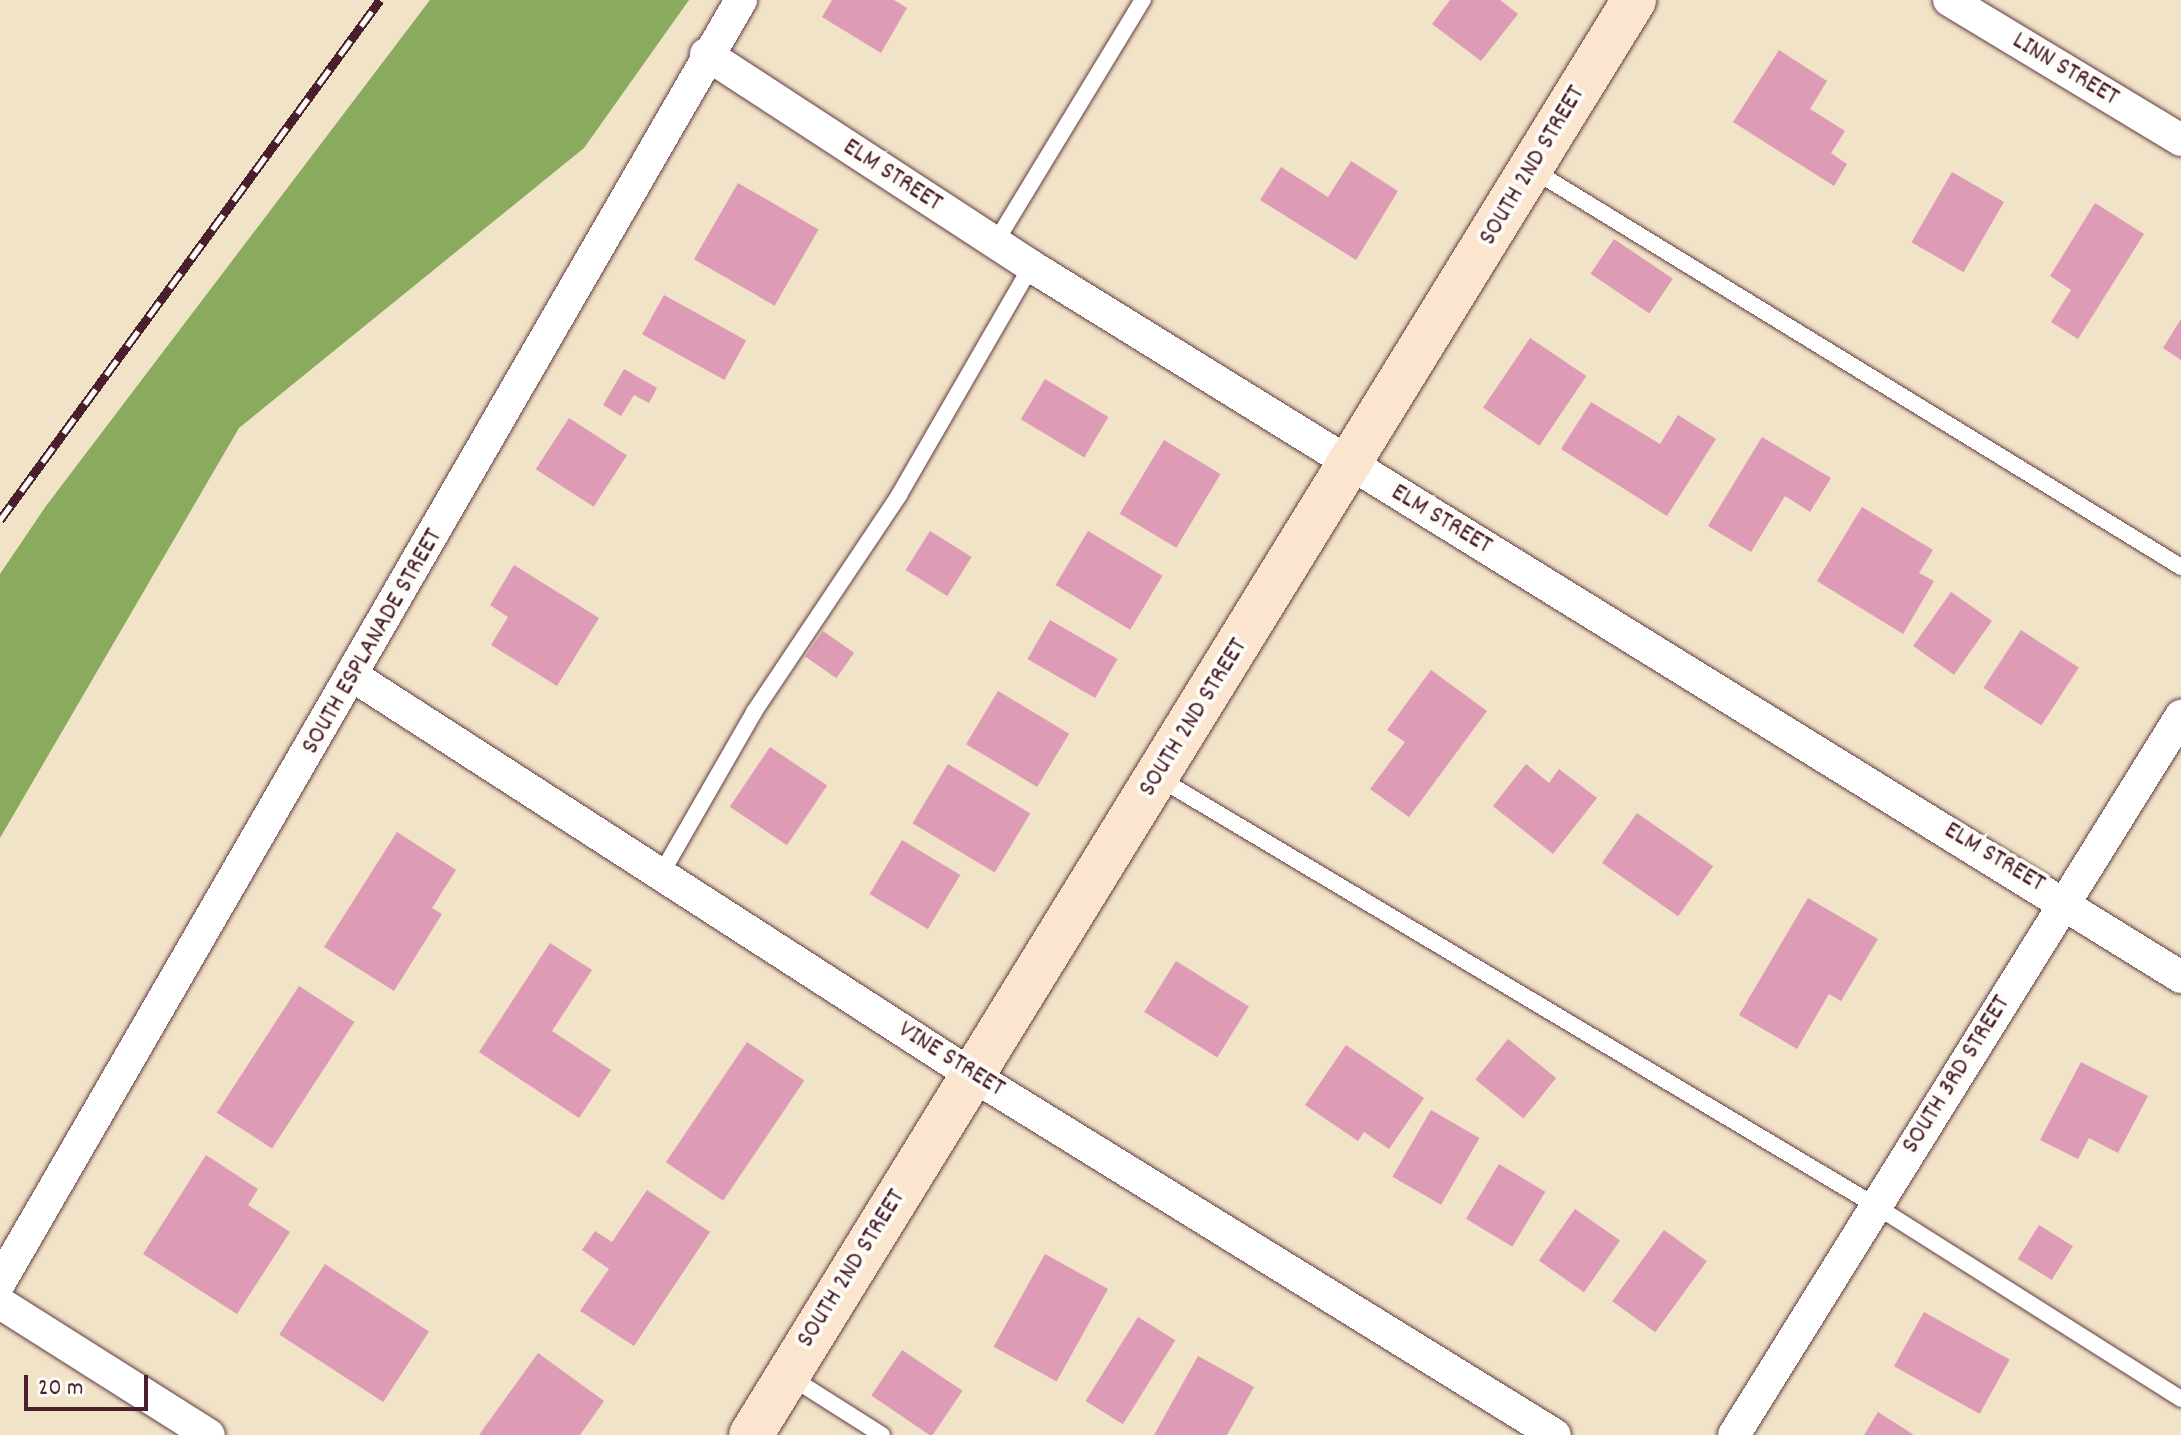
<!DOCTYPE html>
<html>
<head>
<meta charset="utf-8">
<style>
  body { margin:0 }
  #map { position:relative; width:2181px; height:1435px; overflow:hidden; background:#f1e3c7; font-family:Dekko,sans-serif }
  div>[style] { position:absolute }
  .forest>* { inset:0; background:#8aaa5e }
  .building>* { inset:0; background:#dd9bb5; transform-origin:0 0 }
  .roads { filter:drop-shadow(0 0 2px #633c42) drop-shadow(0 0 2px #633c42) }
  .lane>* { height:16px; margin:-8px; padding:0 8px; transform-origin:8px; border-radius:8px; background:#fff }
  .street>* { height:32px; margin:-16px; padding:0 16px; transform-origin:16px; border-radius:16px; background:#fff }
  .secondary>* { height:44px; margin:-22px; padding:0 22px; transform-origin:22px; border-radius:22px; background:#fbe5cf }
  .rail>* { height:9px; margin-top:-4.5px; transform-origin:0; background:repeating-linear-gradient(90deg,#fdfcf7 0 18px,#4a1f2b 0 36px); box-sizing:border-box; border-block:2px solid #4a1f2b }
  span { translate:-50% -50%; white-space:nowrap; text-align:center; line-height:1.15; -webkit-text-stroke:8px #fdfcf7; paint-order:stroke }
  .street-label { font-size:26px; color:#4a1f2b }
  .scale { position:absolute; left:24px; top:1375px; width:124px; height:36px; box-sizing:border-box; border:4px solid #4a1f2b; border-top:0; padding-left:10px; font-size:24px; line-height:28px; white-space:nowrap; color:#4a1f2b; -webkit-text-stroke:6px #fdfcf7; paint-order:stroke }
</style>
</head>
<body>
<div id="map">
  <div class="forest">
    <i style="clip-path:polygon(430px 0,689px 0,584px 148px,239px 428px,0 838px,0 574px,46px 506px)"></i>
  </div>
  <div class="building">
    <i style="clip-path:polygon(832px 0,894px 0,907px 8px,881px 53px,822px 17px)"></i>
    <i style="clip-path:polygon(1450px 0,1500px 0,1518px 14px,1481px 61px,1432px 24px)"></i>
    <i style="clip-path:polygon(1779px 50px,1827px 81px,1810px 109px,1845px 131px,1831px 153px,1847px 164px,1834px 186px,1733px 122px)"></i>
    <i style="clip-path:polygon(1351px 161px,1398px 191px,1356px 260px,1260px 200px,1281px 167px,1328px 197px)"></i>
    <i style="left:1952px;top:172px;width:60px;height:81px;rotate:30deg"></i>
    <i style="left:738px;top:183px;width:93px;height:88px;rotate:30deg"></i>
    <i style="clip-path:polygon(2095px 203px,2144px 234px,2078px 339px,2051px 322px,2071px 290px,2050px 276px)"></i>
    <i style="left:1614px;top:239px;width:71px;height:42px;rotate:34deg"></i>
    <i style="left:664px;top:295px;width:94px;height:45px;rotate:29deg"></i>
    <i style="clip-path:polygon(2181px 319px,2181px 360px,2163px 348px)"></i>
    <i style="left:1530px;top:338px;width:68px;height:84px;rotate:34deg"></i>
    <i style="clip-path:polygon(624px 369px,657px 388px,649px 403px,634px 395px,621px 416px,603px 405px)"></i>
    <i style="left:1045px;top:379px;width:74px;height:47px;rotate:31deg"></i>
    <i style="clip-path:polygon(1591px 402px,1660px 444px,1678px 415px,1716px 439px,1667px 516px,1561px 449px)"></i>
    <i style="left:569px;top:418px;width:69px;height:61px;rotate:33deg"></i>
    <i style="clip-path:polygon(1762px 437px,1831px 478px,1810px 512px,1785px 496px,1751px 552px,1708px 526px)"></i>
    <i style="left:1164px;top:440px;width:66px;height:86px;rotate:31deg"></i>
    <i style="clip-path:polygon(1862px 507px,1933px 550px,1919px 573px,1934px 581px,1903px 634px,1817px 581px)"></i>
    <i style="left:930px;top:531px;width:49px;height:46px;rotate:32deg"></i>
    <i style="left:1088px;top:531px;width:87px;height:63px;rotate:31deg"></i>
    <i style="clip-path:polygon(514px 565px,599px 618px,557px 686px,491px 645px,508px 617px,490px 605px)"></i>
    <i style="left:1951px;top:592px;width:50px;height:66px;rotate:35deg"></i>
    <i style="left:1050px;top:620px;width:78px;height:45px;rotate:30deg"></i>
    <i style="left:2021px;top:630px;width:69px;height:69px;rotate:33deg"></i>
    <i style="left:823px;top:631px;width:38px;height:31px;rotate:35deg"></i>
    <i style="clip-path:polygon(1431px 670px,1487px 711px,1409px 817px,1370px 789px,1405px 742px,1387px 730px)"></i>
    <i style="left:998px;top:691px;width:83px;height:62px;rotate:31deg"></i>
    <i style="left:770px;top:747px;width:69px;height:72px;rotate:34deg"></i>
    <i style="left:948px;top:764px;width:96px;height:69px;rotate:31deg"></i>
    <i style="clip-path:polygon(1526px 764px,1549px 783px,1559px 769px,1597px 798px,1553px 854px,1493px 806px)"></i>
    <i style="left:1637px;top:813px;width:93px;height:61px;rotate:35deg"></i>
    <i style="clip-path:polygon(397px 832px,456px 870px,432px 908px,442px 914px,394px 991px,324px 947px)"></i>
    <i style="left:902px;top:840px;width:68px;height:63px;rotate:31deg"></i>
    <i style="clip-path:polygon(1808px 898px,1878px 939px,1841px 1001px,1829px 994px,1797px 1049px,1739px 1015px)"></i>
    <i style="clip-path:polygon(550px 943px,592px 970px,552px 1031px,611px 1070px,579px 1118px,479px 1052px)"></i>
    <i style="left:1176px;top:961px;width:86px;height:60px;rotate:32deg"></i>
    <i style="left:299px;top:986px;width:66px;height:151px;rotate:33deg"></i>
    <i style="left:1508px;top:1039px;width:62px;height:52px;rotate:39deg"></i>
    <i style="left:747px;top:1042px;width:69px;height:145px;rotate:34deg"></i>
    <i style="clip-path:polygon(1346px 1045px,1424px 1098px,1389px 1149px,1364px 1132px,1358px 1141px,1305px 1105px)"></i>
    <i style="clip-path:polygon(2081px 1062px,2148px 1096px,2118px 1153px,2089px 1138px,2078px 1159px,2040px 1140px)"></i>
    <i style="left:1431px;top:1110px;width:56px;height:77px;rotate:30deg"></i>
    <i style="clip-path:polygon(206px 1155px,258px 1189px,248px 1205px,290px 1232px,237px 1314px,143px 1254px)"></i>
    <i style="left:1499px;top:1164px;width:54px;height:64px;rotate:31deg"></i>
    <i style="clip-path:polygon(647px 1190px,710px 1232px,634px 1346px,580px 1311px,609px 1269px,582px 1250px,595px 1231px,612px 1242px)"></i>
    <i style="left:1575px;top:1209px;width:55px;height:63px;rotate:35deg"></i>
    <i style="left:2039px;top:1225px;width:40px;height:40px;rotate:32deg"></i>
    <i style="left:1664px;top:1230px;width:53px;height:88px;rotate:36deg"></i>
    <i style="left:1045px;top:1254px;width:72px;height:106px;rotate:29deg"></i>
    <i style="left:325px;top:1264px;width:124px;height:84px;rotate:33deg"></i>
    <i style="left:1924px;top:1312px;width:98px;height:62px;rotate:29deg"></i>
    <i style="left:1138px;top:1317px;width:44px;height:99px;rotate:32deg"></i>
    <i style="left:902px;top:1350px;width:73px;height:55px;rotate:34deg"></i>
    <i style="clip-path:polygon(538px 1353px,604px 1401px,580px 1435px,479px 1435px)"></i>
    <i style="clip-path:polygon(1198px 1356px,1254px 1387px,1227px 1435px,1154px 1435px)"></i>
    <i style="clip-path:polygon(1878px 1412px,1914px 1435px,1864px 1435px)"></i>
  </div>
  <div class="roads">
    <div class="lane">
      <i style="left:1533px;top:170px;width:760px;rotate:31.49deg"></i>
      <i style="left:995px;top:243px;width:285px;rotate:-58.7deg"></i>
      <i style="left:1157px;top:777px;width:837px;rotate:30.82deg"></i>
      <i style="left:1876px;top:1206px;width:361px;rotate:32.3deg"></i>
      <i style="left:661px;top:874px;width:187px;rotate:-60.1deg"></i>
      <i style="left:754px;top:712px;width:261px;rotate:-56.2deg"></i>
      <i style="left:899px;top:495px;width:264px;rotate:-60deg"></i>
      <i style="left:789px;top:1376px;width:110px;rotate:32.4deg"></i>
    </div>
    <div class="street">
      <i style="left:1949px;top:0;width:271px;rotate:31.1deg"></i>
      <i style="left:706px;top:54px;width:388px;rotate:33.1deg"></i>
      <i style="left:1031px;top:266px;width:1352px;rotate:31.73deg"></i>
      <i style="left:353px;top:676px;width:736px;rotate:32.81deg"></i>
      <i style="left:972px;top:1075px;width:685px;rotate:31.7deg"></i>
      <i style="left:0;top:1282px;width:1481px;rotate:-59.97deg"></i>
      <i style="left:0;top:1303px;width:247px;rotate:32.3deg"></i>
      <i style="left:1734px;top:1435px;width:847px;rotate:-58.13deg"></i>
    </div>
    <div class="secondary">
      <i style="left:751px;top:1435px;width:1685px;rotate:-58.39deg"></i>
    </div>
  </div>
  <div class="rail">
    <i style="left:0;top:520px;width:644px;rotate:-53.84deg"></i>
  </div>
  <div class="street-label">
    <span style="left:2065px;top:70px;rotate:31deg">LINN STREET</span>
    <span style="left:1533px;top:166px;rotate:-59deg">SOUTH 2ND STREET</span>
    <span style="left:892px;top:176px;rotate:33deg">ELM STREET</span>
    <span style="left:1441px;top:520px;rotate:31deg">ELM STREET</span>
    <span style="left:373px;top:642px;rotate:-60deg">SOUTH ESPLANADE STREET</span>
    <span style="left:1194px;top:718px;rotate:-58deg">SOUTH 2ND STREET</span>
    <span style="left:1994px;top:858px;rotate:31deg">ELM STREET</span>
    <span style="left:951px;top:1060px;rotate:32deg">VINE STREET</span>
    <span style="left:1957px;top:1075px;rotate:-58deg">SOUTH 3RD STREET</span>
    <span style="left:852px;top:1269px;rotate:-58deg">SOUTH 2ND STREET</span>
  </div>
  <div class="scale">20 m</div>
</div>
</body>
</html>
